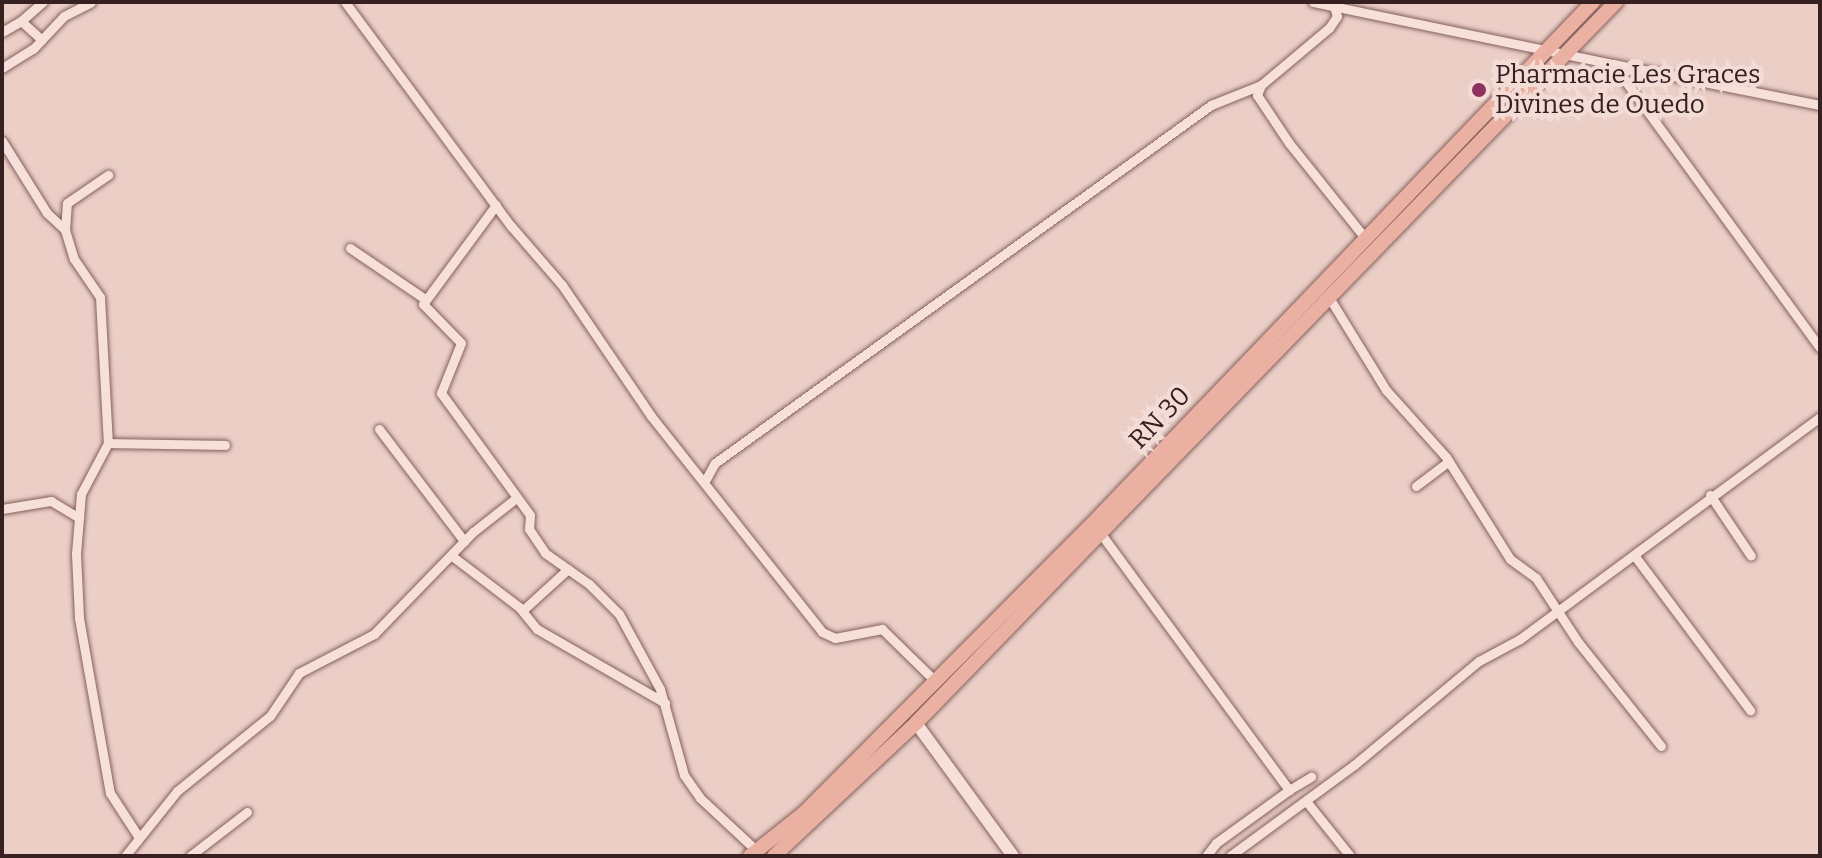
<!DOCTYPE html>
<html>
<head>
<meta charset="utf-8">
<style>
  body { margin:0 }
  #map { position:relative; width:1822px; height:858px; overflow:hidden; background:#ebcfc7; font-family:Bitter,serif }
  div>[style] { position:absolute }
  .roads { filter:drop-shadow(0 0 2px #85605e) drop-shadow(0 0 2px #85605e) }
  .street>* { height:9px; margin:-4.5px; padding:0 4.5px; transform-origin:4.5px; border-radius:4.5px; background:#f6e0d9 }
  .secondary>* { height:12px; margin:-6px; padding:0 6px; transform-origin:6px; border-radius:6px; background:#f6e0d9 }
  .primary>* { height:14px; margin:-7px; padding:0 7px; transform-origin:7px; border-radius:7px; background:#eab1a2 }
  .dots>* { width:22px; height:22px; translate:-50% -50%; box-sizing:border-box; border:4px solid #f3dcd6; border-radius:50% }
  span { translate:-50% -50%; white-space:nowrap; text-align:center; line-height:1.15; -webkit-text-stroke:8px #f3dcd6; paint-order:stroke }
  .poi-label { font-size:26px; color:#362020 }
  .left { translate:0 -50%; text-align:left }
  .street-label { font-size:26px; color:#362020 }
  .frame { position:absolute; inset:0; border:4px solid #362020; pointer-events:none }
</style>
</head>
<body>
<div id="map">
  <div class="roads">
    <div class="street">
      <i style="left:345px;top:2px;width:279px;rotate:53.5deg"></i>
      <i style="left:511px;top:226px;width:78px;rotate:49.2deg"></i>
      <i style="left:562px;top:285px;width:158px;rotate:55.8deg"></i>
      <i style="left:651px;top:416px;width:275px;rotate:51.6deg"></i>
      <i style="left:822px;top:632px;width:14px;rotate:25deg"></i>
      <i style="left:835px;top:638px;width:48px;rotate:-10.8deg"></i>
      <i style="left:882px;top:629px;width:73px;rotate:44.4deg"></i>
      <i style="left:1313px;top:2px;width:306px;rotate:11.7deg"></i>
      <i style="left:1613px;top:64px;width:351px;rotate:53.9deg"></i>
      <i style="left:21px;top:21px;width:29px;rotate:-41deg"></i>
      <i style="left:2px;top:32px;width:22px;rotate:-30deg"></i>
      <i style="left:21px;top:21px;width:28px;rotate:42deg"></i>
      <i style="left:1613px;top:64px;width:211px;rotate:11.2deg"></i>
      <i style="left:2px;top:68px;width:36px;rotate:-32deg"></i>
      <i style="left:33px;top:49px;width:45px;rotate:-46.8deg"></i>
      <i style="left:64px;top:16px;width:30px;rotate:-27deg"></i>
      <i style="left:1261px;top:85px;width:11px;rotate:112deg"></i>
      <i style="left:1257px;top:95px;width:58px;rotate:56.3deg"></i>
      <i style="left:1289px;top:143px;width:123px;rotate:51.3deg"></i>
      <i style="left:2px;top:141px;width:85px;rotate:58deg"></i>
      <i style="left:47px;top:213px;width:25px;rotate:43deg"></i>
      <i style="left:65px;top:230px;width:30px;rotate:73deg"></i>
      <i style="left:74px;top:259px;width:46px;rotate:55.6deg"></i>
      <i style="left:100px;top:297px;width:146px;rotate:86.9deg"></i>
      <i style="left:108px;top:443px;width:58px;rotate:117.9deg"></i>
      <i style="left:81px;top:494px;width:60px;rotate:94.8deg"></i>
      <i style="left:76px;top:554px;width:64px;rotate:87.3deg"></i>
      <i style="left:79px;top:618px;width:178px;rotate:80deg"></i>
      <i style="left:110px;top:793px;width:51px;rotate:56.9deg"></i>
      <i style="left:496px;top:205px;width:123px;rotate:126.4deg"></i>
      <i style="left:423px;top:304px;width:54px;rotate:45.7deg"></i>
      <i style="left:461px;top:343px;width:54px;rotate:111.8deg"></i>
      <i style="left:441px;top:393px;width:151px;rotate:53.9deg"></i>
      <i style="left:530px;top:515px;width:14px;rotate:94deg"></i>
      <i style="left:529px;top:529px;width:29px;rotate:56deg"></i>
      <i style="left:545px;top:553px;width:54px;rotate:35.2deg"></i>
      <i style="left:589px;top:584px;width:42px;rotate:45deg"></i>
      <i style="left:619px;top:614px;width:85px;rotate:61.3deg"></i>
      <i style="left:660px;top:689px;width:89px;rotate:74.4deg"></i>
      <i style="left:684px;top:775px;width:28px;rotate:55deg"></i>
      <i style="left:700px;top:798px;width:78px;rotate:42.9deg"></i>
      <i style="left:65px;top:230px;width:27px;rotate:-86deg"></i>
      <i style="left:67px;top:203px;width:50px;rotate:-34.3deg"></i>
      <i style="left:350px;top:248px;width:91px;rotate:34.2deg"></i>
      <i style="left:1330px;top:299px;width:107px;rotate:58.4deg"></i>
      <i style="left:1386px;top:390px;width:90px;rotate:48.2deg"></i>
      <i style="left:1446px;top:457px;width:120px;rotate:57.9deg"></i>
      <i style="left:1510px;top:559px;width:32px;rotate:36deg"></i>
      <i style="left:1536px;top:578px;width:77px;rotate:56.7deg"></i>
      <i style="left:1578px;top:642px;width:133px;rotate:51.4deg"></i>
      <i style="left:379px;top:429px;width:141px;rotate:52.8deg"></i>
      <i style="left:108px;top:443px;width:117px;rotate:1deg"></i>
      <i style="left:706px;top:479px;width:18px;rotate:-61deg"></i>
      <i style="left:715px;top:463px;width:612px;rotate:-35.82deg"></i>
      <i style="left:1211px;top:105px;width:54px;rotate:-21.8deg"></i>
      <i style="left:1261px;top:85px;width:89px;rotate:-40deg"></i>
      <i style="left:1329px;top:28px;width:14px;rotate:-56deg"></i>
      <i style="left:1337px;top:16px;width:9px;rotate:-108deg"></i>
      <i style="left:1416px;top:486px;width:41px;rotate:-37.1deg"></i>
      <i style="left:1710px;top:495px;width:73px;rotate:56.1deg"></i>
      <i style="left:2px;top:509px;width:50px;rotate:-9.3deg"></i>
      <i style="left:51px;top:501px;width:33px;rotate:31deg"></i>
      <i style="left:1101px;top:534px;width:318px;rotate:53.7deg"></i>
      <i style="left:1289px;top:790px;width:26px;rotate:-31deg"></i>
      <i style="left:1634px;top:555px;width:194px;rotate:53.2deg"></i>
      <i style="left:452px;top:556px;width:84px;rotate:37.3deg"></i>
      <i style="left:519px;top:607px;width:28px;rotate:51deg"></i>
      <i style="left:537px;top:629px;width:148px;rotate:30deg"></i>
      <i style="left:523px;top:610px;width:61px;rotate:-42.3deg"></i>
      <i style="left:1306px;top:801px;width:70px;rotate:51.3deg"></i>
      <i style="left:125px;top:856px;width:83px;rotate:-51.3deg"></i>
      <i style="left:177px;top:791px;width:119px;rotate:-38.9deg"></i>
      <i style="left:270px;top:716px;width:52px;rotate:-56deg"></i>
      <i style="left:299px;top:673px;width:85px;rotate:-27.5deg"></i>
      <i style="left:374px;top:634px;width:142px;rotate:-45.9deg"></i>
      <i style="left:473px;top:532px;width:55px;rotate:-38.3deg"></i>
      <i style="left:190px;top:856px;width:72px;rotate:-37.7deg"></i>
      <i style="left:1206px;top:856px;width:16px;rotate:-52deg"></i>
      <i style="left:1216px;top:843px;width:90px;rotate:-36deg"></i>
      <i style="left:1230px;top:856px;width:154px;rotate:-36.3deg"></i>
      <i style="left:1354px;top:765px;width:163px;rotate:-39.8deg"></i>
      <i style="left:1479px;top:661px;width:47px;rotate:-28.2deg"></i>
      <i style="left:1520px;top:639px;width:373px;rotate:-36.5deg"></i>
    </div>
    <div class="secondary">
      <i style="left:916px;top:723px;width:165px;rotate:53.9deg"></i>
    </div>
    <div class="primary">
      <i style="left:750px;top:856px;width:69px;rotate:-38.5deg"></i>
      <i style="left:804px;top:813px;width:408px;rotate:-45.1deg"></i>
      <i style="left:1092px;top:524px;width:724px;rotate:-46.18deg"></i>
      <i style="left:774px;top:856px;width:195px;rotate:-43.1deg"></i>
      <i style="left:916px;top:723px;width:1005px;rotate:-45.85deg"></i>
    </div>
  </div>
  <div class="dots">
    <i style="left:1479px;top:90px;background:#8e3360"></i>
  </div>
  <div class="poi-label">
    <span class="left" style="left:1495px;top:90px">Pharmacie Les Graces<br>Divines de Ouedo</span>
  </div>
  <div class="street-label">
    <span style="left:1160px;top:418px;rotate:-46deg">RN 30</span>
  </div>
  <div class="frame"></div>
</div>
</body>
</html>
